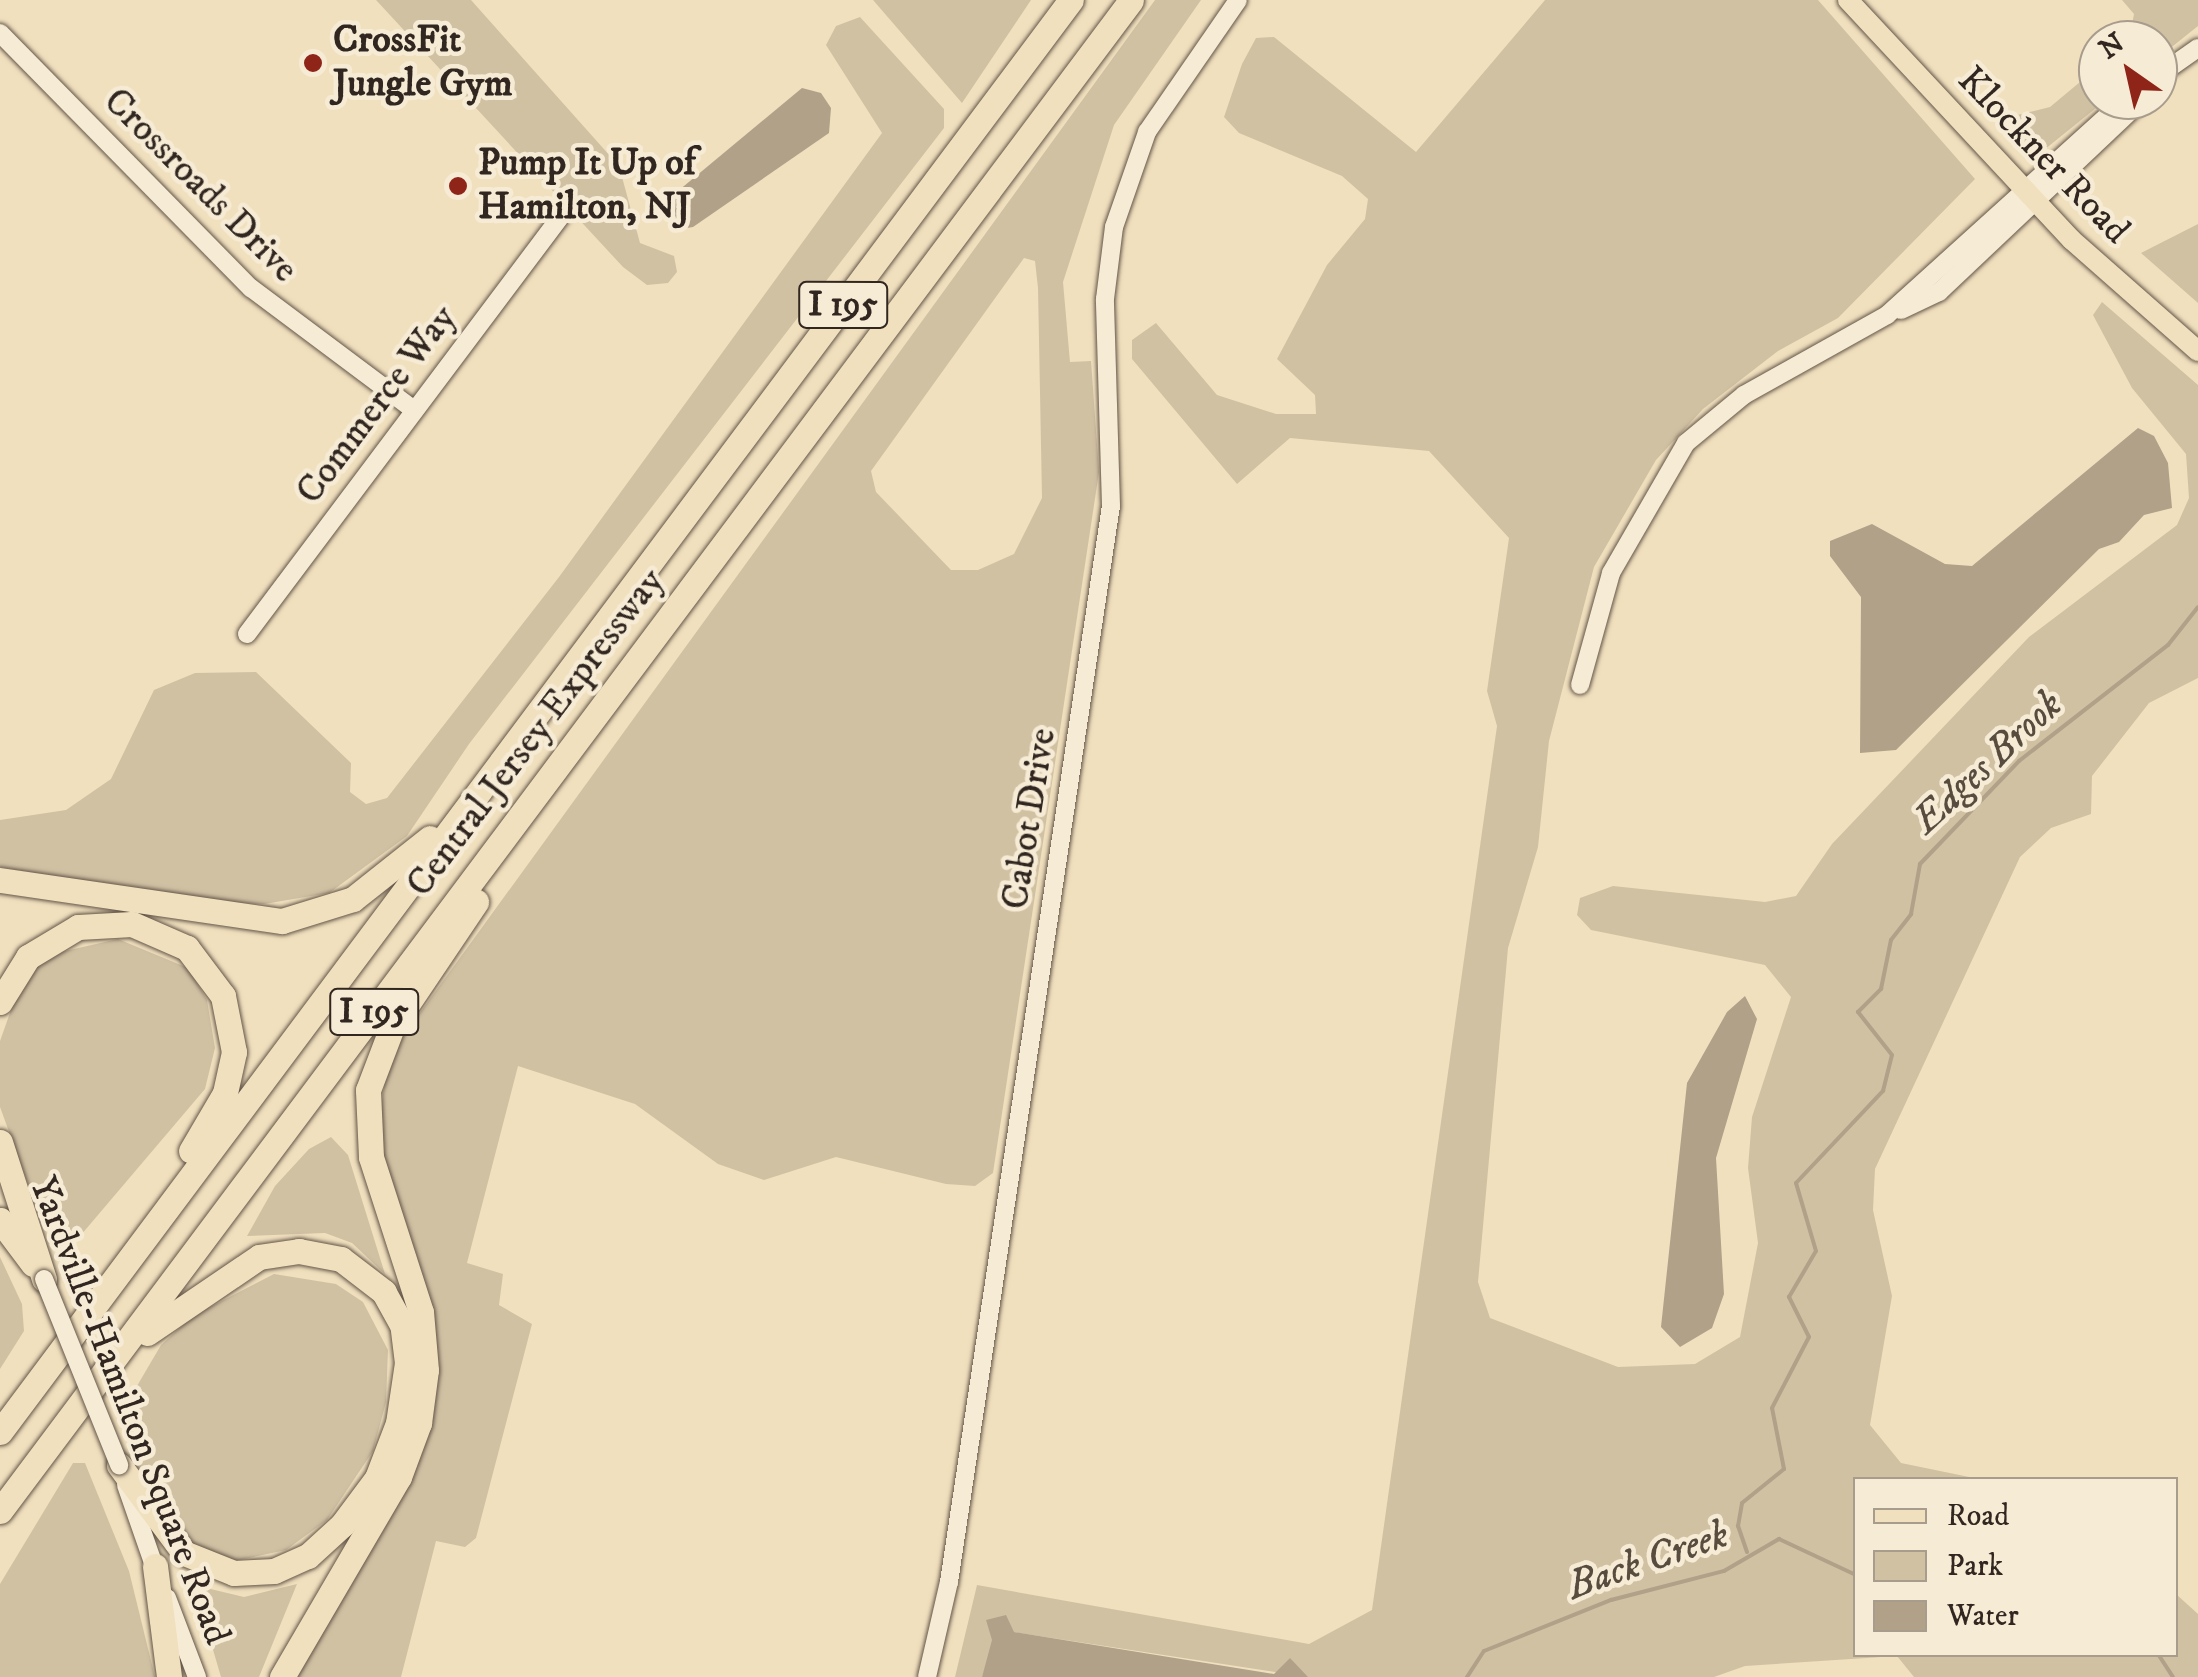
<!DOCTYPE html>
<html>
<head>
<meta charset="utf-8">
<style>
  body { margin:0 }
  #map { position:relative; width:2198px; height:1677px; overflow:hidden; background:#f1e0be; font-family:"IM FELL DW Pica",serif }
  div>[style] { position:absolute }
  .green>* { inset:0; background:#d1c1a3 }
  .water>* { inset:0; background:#b0a188 }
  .stream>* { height:4px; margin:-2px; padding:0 2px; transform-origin:2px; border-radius:2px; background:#b0a188 }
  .roads { filter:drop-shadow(0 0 2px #625548) drop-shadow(0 0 2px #625548) }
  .minor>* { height:18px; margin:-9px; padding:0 9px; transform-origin:9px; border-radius:9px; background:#f6ebd5 }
  .major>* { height:20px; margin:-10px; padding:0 10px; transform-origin:10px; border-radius:10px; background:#f1e0be }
  .highway>* { height:25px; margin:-12.5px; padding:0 12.5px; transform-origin:12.5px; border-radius:12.5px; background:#f1e0be }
  .bridges { filter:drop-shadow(0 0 2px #625548) drop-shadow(0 0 2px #625548) }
  .minor-bridge>* { height:18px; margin:-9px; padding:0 9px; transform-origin:9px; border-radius:9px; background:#f6ebd5 }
  .dots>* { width:28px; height:28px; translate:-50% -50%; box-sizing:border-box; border:5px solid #f6ebd5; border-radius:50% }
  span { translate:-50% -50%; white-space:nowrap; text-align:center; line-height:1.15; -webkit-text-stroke:9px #f6ebd5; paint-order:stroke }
  .shield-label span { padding:2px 8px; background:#f6ebd5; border:2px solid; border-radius:8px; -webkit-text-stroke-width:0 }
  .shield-label { font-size:35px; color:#322720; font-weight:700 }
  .poi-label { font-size:38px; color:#322720; font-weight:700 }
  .left { translate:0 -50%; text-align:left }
  .street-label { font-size:38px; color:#322720 }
  .water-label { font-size:40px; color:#584c3f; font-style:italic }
  .legend { position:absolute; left:1853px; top:1477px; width:325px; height:180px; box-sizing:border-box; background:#f6ebd5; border:2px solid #a89d8d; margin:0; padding:12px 18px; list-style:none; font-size:30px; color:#322720 }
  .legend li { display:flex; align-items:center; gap:20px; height:50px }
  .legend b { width:50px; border:2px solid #a89d8d }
  .north { position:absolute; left:2078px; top:20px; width:100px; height:100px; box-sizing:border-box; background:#f6ebd5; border:2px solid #a89d8d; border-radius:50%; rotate:326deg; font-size:28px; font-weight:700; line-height:40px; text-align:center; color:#322720 }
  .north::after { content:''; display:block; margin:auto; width:35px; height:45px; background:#8f2418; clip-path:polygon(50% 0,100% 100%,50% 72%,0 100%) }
</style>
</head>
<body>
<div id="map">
  <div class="green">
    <i style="clip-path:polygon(376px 0,471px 0,619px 166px,640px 243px,674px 256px,677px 272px,668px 283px,647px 285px,623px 267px)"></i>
    <i style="clip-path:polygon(873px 0,1031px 0,962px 103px)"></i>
    <i style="clip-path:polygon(evenodd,1155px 0,1201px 0,1114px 125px,1063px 282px,1070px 362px,1091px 361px,1099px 472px,993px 1173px,975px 1186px,946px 1184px,836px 1157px,764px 1180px,718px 1164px,635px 1104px,518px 1066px,467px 1263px,503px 1274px,499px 1305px,532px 1324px,476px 1538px,465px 1547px,436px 1541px,401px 1677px,294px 1677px,430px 1417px,377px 1140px,388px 1057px,1155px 0,1024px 258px,1035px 261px,1038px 288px,1042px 498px,1014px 554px,978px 570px,951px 570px,876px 492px,871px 471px,1024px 258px)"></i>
    <i style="clip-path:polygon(1545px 0,1818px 0,1975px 179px,1838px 318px,1778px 351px,1703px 409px,1656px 460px,1594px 567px,1549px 741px,1538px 847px,1508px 948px,1478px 1282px,1490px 1318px,1618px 1367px,1695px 1364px,1740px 1337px,1758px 1243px,1748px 1168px,1752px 1117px,1791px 997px,1765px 965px,1591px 930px,1577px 915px,1580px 898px,1613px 886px,1765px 902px,1796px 896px,1832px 844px,2029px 637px,2177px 525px,2189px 498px,2186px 454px,2132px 388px,2093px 315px,2102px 302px,2198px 385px,2198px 678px,2149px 703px,2092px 776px,2091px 814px,2051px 828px,2020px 857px,1875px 1169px,1873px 1210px,1892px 1296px,1870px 1425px,1901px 1463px,1979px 1479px,1856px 1480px,1856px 1654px,2176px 1654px,2176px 1594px,2198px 1614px,2198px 1677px,1914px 1677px,1897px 1656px,1745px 1666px,1714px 1677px,1308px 1677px,1013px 1632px,1005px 1616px,982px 1677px,955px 1677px,977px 1585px,1309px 1644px,1372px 1610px,1497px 726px,1487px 691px,1509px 538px,1429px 451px,1290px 438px,1237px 484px,1132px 359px,1132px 340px,1156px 323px,1217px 395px,1276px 414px,1316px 414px,1315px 395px,1277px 359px,1327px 265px,1365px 219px,1368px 199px,1342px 176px,1239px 133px,1224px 117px,1242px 64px,1256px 38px,1274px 37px,1416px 152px)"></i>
    <i style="clip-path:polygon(2122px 0,2198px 0,2198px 26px,2158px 58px,2158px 40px,2129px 40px,2134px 14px)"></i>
    <i style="clip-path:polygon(860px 17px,944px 109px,944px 128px,469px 744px,407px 836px,329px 893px,264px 904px,200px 902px,0 867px,0 820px,66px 810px,111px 779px,154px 690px,195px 673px,256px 672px,351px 763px,350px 792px,366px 804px,387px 798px,559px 577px,882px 133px,826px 45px,836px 26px)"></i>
    <i style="clip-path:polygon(2098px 67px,2098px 100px,2106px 100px,2034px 158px,1997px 107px,2013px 116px,2050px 107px)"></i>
    <i style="clip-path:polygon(2198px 224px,2198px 303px,2141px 253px)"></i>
    <i style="clip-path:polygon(118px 939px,188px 968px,207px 1000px,215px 1048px,205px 1089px,64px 1255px,40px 1217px,0 1107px,0 1041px,23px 976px,52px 954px)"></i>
    <i style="clip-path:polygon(331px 1137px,348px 1155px,385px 1274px,352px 1243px,325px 1233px,247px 1236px,275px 1186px,309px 1149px)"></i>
    <i style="clip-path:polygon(0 1257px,22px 1304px,24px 1331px,0 1369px)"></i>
    <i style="clip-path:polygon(274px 1274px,336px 1284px,363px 1302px,388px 1350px,386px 1402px,373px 1451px,327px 1520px,286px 1550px,225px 1563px,173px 1534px,131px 1459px,120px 1415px,161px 1345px,193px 1316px)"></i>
    <i style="clip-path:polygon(73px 1463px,85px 1463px,129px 1571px,155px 1677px,0 1677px,0 1584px)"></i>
    <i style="clip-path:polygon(297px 1584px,259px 1677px,221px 1677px,194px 1585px,244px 1597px)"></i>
  </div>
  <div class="water">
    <i style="clip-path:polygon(802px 88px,821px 93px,831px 108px,829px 133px,693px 227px,675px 230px,666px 215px,672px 196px)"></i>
    <i style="clip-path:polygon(2138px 428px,2154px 436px,2168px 463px,2172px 508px,2144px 515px,2119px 542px,2099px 549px,1896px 750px,1860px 753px,1861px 597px,1830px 556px,1830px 541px,1872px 524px,1945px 564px,1972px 566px)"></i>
    <i style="clip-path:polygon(1745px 996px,1757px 1019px,1716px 1158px,1724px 1294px,1712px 1328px,1680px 1347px,1661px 1327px,1687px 1083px,1727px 1012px)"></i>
    <i style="clip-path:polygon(1006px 1615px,1014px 1632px,1274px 1674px,1290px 1658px,1308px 1677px,982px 1677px,992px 1640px,986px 1620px)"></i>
  </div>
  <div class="stream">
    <i style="left:1747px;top:1552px;width:28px;rotate:-109deg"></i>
    <i style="left:1738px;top:1526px;width:23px;rotate:-80deg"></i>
    <i style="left:1742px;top:1503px;width:54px;rotate:-39deg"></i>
    <i style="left:1784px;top:1469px;width:62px;rotate:-101.1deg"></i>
    <i style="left:1772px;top:1408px;width:80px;rotate:-62.5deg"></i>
    <i style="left:1809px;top:1337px;width:45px;rotate:-116.6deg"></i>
    <i style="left:1789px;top:1297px;width:53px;rotate:-59.6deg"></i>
    <i style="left:1816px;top:1251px;width:71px;rotate:-106.4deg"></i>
    <i style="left:1796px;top:1183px;width:127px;rotate:-46.6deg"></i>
    <i style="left:1883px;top:1091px;width:37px;rotate:-76deg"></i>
    <i style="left:1892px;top:1055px;width:55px;rotate:-128.3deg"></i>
    <i style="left:1858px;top:1012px;width:33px;rotate:-45deg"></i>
    <i style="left:1881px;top:989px;width:50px;rotate:-78.5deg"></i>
    <i style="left:1891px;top:940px;width:33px;rotate:-52deg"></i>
    <i style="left:1911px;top:914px;width:51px;rotate:-79.8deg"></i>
    <i style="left:1920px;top:864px;width:143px;rotate:-46.1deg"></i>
    <i style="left:2019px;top:761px;width:189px;rotate:-37.9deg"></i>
    <i style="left:2168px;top:645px;width:48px;rotate:-51.7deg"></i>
    <i style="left:2158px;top:1654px;width:27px;rotate:57deg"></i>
    <i style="left:1467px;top:1677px;width:31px;rotate:-57deg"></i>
    <i style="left:1484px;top:1651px;width:137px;rotate:-21.9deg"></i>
    <i style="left:1611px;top:1600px;width:117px;rotate:-14.4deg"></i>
    <i style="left:1724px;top:1571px;width:64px;rotate:-30.2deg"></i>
    <i style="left:1779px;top:1539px;width:85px;rotate:25.1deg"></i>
  </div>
  <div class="roads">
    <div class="minor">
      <i style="left:0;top:33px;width:358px;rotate:45.5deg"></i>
      <i style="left:251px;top:288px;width:204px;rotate:36.8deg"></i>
      <i style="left:2158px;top:76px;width:49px;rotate:-35deg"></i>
      <i style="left:1901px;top:310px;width:42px;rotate:-25.3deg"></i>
      <i style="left:1939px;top:292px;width:279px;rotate:-43.4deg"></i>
      <i style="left:247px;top:634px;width:523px;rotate:-53.09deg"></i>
      <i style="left:1580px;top:685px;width:116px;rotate:-74.5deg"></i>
      <i style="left:1611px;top:573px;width:150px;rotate:-60deg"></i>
      <i style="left:1686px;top:443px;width:75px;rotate:-39.6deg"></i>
      <i style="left:1744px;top:395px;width:164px;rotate:-29.2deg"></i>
      <i style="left:1887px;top:315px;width:321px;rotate:-42.1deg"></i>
      <i style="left:126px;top:1485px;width:94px;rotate:70.8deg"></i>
      <i style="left:167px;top:1598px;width:85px;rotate:69.2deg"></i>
      <i style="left:927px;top:1677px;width:98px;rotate:-77deg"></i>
      <i style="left:949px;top:1582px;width:1088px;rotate:-81.44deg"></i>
      <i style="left:1111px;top:506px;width:207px;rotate:-91.7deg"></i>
      <i style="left:1105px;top:299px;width:73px;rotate:-82.9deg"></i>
      <i style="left:1114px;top:227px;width:101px;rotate:-70.8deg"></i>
      <i style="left:1147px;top:132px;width:160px;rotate:-55.4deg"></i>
    </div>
    <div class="major">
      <i style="left:1848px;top:0;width:328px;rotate:47deg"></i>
      <i style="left:2072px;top:240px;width:168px;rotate:41.4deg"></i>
    </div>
    <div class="highway">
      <i style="left:0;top:880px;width:285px;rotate:8.3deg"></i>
      <i style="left:282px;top:921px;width:74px;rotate:-17.2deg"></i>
      <i style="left:353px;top:899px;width:98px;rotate:-38.4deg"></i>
      <i style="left:0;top:1002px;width:53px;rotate:-58.1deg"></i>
      <i style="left:28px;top:957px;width:58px;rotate:-31deg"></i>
      <i style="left:78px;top:927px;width:54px;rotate:-3.2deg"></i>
      <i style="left:132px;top:924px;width:60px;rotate:23.6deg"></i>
      <i style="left:187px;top:948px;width:60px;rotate:53.1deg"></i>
      <i style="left:223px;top:996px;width:57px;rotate:78.9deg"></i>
      <i style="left:234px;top:1052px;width:42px;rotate:102.4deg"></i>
      <i style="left:225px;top:1093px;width:67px;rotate:120.4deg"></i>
      <i style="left:0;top:1142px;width:144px;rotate:72.2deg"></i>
      <i style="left:0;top:1220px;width:55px;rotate:53.1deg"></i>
      <i style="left:0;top:1432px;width:1788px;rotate:-53.21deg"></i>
      <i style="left:119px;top:1465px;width:109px;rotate:53.5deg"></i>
      <i style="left:184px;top:1553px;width:54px;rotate:21.8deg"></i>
      <i style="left:234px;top:1573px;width:40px;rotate:-2.9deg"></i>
      <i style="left:274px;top:1571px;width:37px;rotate:-24deg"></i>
      <i style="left:308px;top:1556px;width:46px;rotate:-42.4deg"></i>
      <i style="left:342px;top:1525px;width:59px;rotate:-53.3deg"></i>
      <i style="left:377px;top:1478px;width:59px;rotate:-69.1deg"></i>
      <i style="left:398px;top:1423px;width:61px;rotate:-81.5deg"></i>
      <i style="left:407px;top:1363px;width:38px;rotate:-97deg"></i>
      <i style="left:402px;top:1325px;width:38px;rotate:-119deg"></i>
      <i style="left:384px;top:1292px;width:54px;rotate:-142.5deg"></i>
      <i style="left:341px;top:1259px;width:43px;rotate:-169.2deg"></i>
      <i style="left:299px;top:1251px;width:40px;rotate:171.5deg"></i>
      <i style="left:259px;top:1257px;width:135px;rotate:145.8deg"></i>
      <i style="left:0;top:1511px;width:1887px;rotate:-53.18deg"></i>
      <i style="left:155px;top:1566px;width:112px;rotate:82.8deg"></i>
      <i style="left:282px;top:1677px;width:232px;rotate:-59.7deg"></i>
      <i style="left:399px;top:1477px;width:58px;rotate:-69.7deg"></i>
      <i style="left:419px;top:1423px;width:53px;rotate:-82.5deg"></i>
      <i style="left:426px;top:1370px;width:58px;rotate:-94.9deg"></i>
      <i style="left:421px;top:1312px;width:163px;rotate:-107.9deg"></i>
      <i style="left:371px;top:1157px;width:67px;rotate:-92.6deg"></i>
      <i style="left:368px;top:1090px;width:67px;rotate:-69.1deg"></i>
      <i style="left:392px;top:1027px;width:151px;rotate:-56.1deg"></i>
    </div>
  </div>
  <div class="bridges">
    <div class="minor-bridge">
      <i style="left:44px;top:1279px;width:201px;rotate:68deg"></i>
    </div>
  </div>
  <div class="dots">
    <i style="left:313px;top:63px;background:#8f2418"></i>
    <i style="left:458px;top:186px;background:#8f2418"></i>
  </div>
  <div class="shield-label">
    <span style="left:843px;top:305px">I 195</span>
    <span style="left:374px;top:1012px">I 195</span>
  </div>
  <div class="poi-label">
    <span class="left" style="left:333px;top:63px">CrossFit<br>Jungle Gym</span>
    <span class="left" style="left:478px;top:186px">Pump It Up of<br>Hamilton, NJ</span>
  </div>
  <div class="street-label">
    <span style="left:2043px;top:156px;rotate:46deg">Klockner Road</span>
    <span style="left:200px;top:186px;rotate:45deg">Crossroads Drive</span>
    <span style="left:377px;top:405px;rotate:-53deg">Commerce Way</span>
    <span style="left:536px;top:733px;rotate:-53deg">Central Jersey Expressway</span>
    <span style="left:1030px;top:819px;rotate:-81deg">Cabot Drive</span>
    <span style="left:129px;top:1411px;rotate:69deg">Yardville-Hamilton Square Road</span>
  </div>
  <div class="water-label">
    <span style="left:1988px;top:763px;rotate:-43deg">Edges Brook</span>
    <span style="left:1648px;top:1561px;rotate:-19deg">Back Creek</span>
  </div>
  <ul class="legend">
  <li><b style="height:12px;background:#f1e0be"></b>Road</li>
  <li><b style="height:28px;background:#d1c1a3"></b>Park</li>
  <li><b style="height:28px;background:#b0a188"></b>Water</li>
  </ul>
  <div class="north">N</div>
</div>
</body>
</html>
